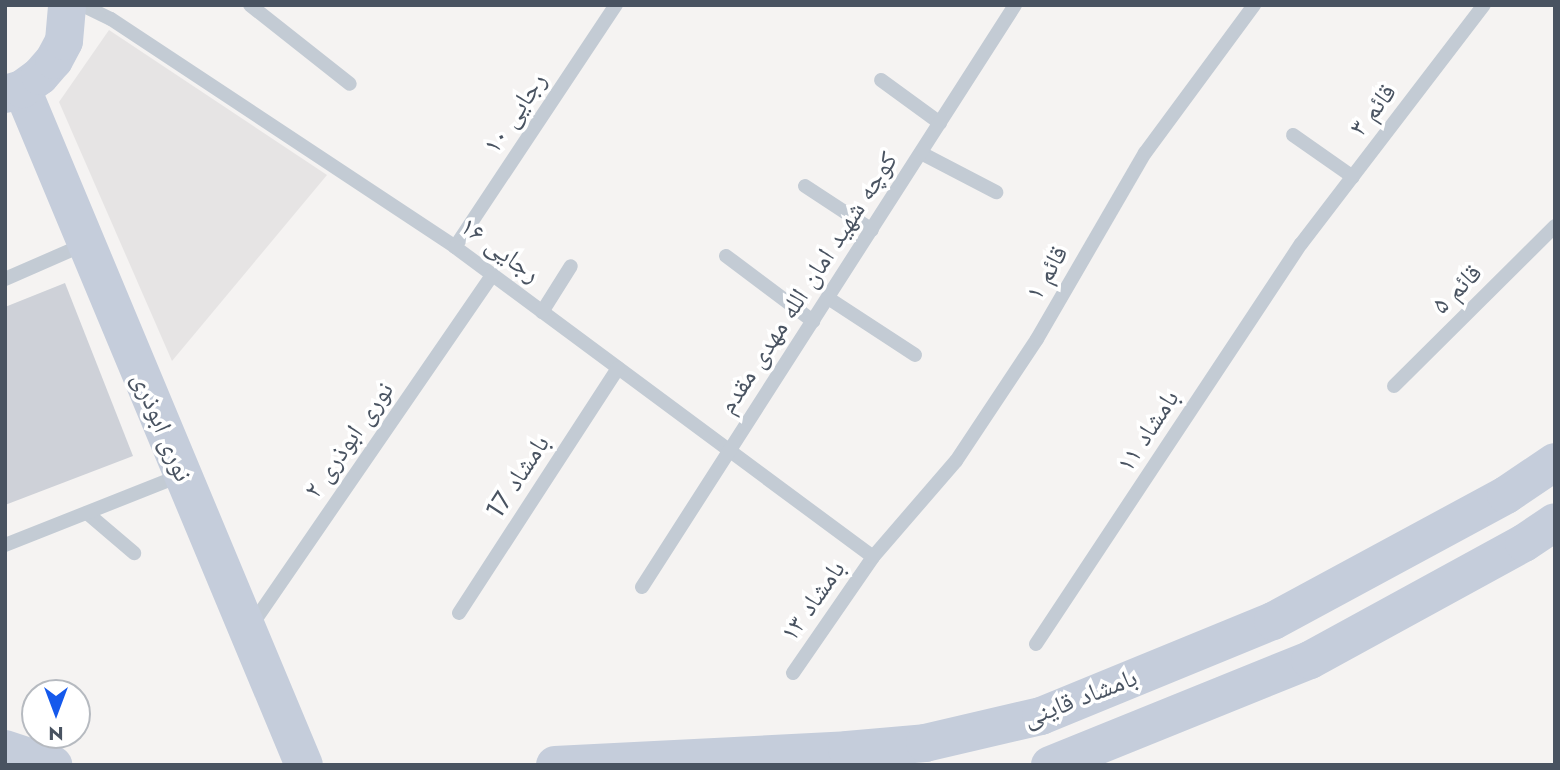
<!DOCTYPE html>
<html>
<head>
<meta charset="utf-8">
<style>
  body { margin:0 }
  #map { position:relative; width:1560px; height:770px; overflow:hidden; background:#f5f3f2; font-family:Jost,"Noto Naskh Arabic",sans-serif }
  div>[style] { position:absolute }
  .education>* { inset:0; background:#e6e4e4 }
  .building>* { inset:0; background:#ced1d8 }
  .lane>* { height:14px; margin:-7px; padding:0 7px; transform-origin:7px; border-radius:7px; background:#c3cbd4 }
  .secondary>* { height:38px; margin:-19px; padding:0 19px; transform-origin:19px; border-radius:19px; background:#c5cddb }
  span { translate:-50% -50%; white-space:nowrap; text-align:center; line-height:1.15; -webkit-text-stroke:7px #fff; paint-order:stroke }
  .street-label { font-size:26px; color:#495361 }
  .frame { position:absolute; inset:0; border:7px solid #495361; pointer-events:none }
  .north { position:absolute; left:21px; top:679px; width:70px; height:70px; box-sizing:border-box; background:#fff; border:2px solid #b6bac0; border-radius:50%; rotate:180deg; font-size:19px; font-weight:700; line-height:28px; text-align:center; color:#495361 }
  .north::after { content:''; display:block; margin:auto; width:24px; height:32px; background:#1559ec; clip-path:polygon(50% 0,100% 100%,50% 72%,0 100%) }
</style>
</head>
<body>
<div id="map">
  <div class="education">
    <i style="clip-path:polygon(109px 30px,327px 175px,172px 361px,59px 102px)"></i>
  </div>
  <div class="building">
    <i style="clip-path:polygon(65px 283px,133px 456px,5px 505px,5px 307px)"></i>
  </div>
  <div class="lane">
    <i style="left:82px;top:5px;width:32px;rotate:26deg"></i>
    <i style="left:111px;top:19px;width:413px;rotate:33.5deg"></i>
    <i style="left:455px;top:247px;width:520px;rotate:36.56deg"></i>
    <i style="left:250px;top:5px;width:127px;rotate:38.3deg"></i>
    <i style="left:881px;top:80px;width:73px;rotate:36.1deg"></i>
    <i style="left:1293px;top:135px;width:73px;rotate:35deg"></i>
    <i style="left:921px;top:153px;width:85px;rotate:27.5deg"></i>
    <i style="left:805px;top:186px;width:80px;rotate:33.3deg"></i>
    <i style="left:455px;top:247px;width:291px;rotate:-56.4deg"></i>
    <i style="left:726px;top:256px;width:109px;rotate:36.8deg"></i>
    <i style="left:5px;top:279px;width:87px;rotate:-23.6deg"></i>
    <i style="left:828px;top:298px;width:104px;rotate:33.2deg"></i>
    <i style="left:542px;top:312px;width:54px;rotate:-57.8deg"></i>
    <i style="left:1394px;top:386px;width:227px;rotate:-44.8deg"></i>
    <i style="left:87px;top:513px;width:62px;rotate:40.4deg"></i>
    <i style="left:5px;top:545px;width:190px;rotate:-21.6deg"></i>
    <i style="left:642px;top:587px;width:691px;rotate:-57.34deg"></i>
    <i style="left:459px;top:613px;width:292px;rotate:-57deg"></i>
    <i style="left:251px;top:626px;width:426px;rotate:-55.5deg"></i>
    <i style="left:1036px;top:644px;width:480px;rotate:-56.5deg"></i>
    <i style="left:1301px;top:244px;width:301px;rotate:-52.6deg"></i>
    <i style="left:793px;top:673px;width:141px;rotate:-55.4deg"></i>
    <i style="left:873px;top:557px;width:127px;rotate:-49.2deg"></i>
    <i style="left:956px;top:461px;width:146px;rotate:-56.4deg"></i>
    <i style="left:1037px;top:339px;width:215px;rotate:-59.9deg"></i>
    <i style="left:1145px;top:153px;width:184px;rotate:-53.6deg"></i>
  </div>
  <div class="secondary">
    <i style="left:22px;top:89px;width:732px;rotate:67.36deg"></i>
    <i style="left:5px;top:94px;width:18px;rotate:-16deg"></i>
    <i style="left:22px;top:89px;width:22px;rotate:-36deg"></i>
    <i style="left:40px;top:76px;width:21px;rotate:-49deg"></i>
    <i style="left:54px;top:60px;width:21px;rotate:-62deg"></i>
    <i style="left:64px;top:41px;width:36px;rotate:-85deg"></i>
    <i style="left:5px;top:749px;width:51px;rotate:18.4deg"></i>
    <i style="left:555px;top:765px;width:292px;rotate:-2.9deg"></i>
    <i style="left:847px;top:750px;width:78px;rotate:-5.1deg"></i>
    <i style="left:925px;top:743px;width:119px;rotate:-13.1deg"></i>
    <i style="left:1041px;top:716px;width:251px;rotate:-22.3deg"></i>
    <i style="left:1273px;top:621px;width:265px;rotate:-28.4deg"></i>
    <i style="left:1506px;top:495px;width:59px;rotate:-34deg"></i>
    <i style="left:1050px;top:765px;width:280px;rotate:-22deg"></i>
    <i style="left:1310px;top:660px;width:244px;rotate:-28.7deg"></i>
    <i style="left:1524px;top:543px;width:37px;rotate:-34deg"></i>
  </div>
  <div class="street-label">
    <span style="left:1373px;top:110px;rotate:-52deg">قائم ۳</span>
    <span style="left:515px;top:113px;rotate:-56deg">رجایی ۱۰</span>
    <span style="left:500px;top:250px;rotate:36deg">رجایی ۱۶</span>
    <span style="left:1047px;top:273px;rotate:-60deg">قائم ۱</span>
    <span style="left:808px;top:283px;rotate:-57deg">کوچه شهید امان الله مهدی مقدم</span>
    <span style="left:1457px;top:289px;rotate:-45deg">قائم ۵</span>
    <span style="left:162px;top:427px;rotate:67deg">نوری ابوذری</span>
    <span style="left:1148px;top:431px;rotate:-57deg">بامشاد ۱۱</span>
    <span style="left:349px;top:440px;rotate:-55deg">نوری ابوذری ۲</span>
    <span style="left:518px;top:477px;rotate:-57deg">بامشاد 17</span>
    <span style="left:813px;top:601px;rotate:-55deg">بامشاد ۱۳</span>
    <span style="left:1080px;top:698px;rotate:-21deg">بامشاد قاینی</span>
  </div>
  <div class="frame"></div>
  <div class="north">N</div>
</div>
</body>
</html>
